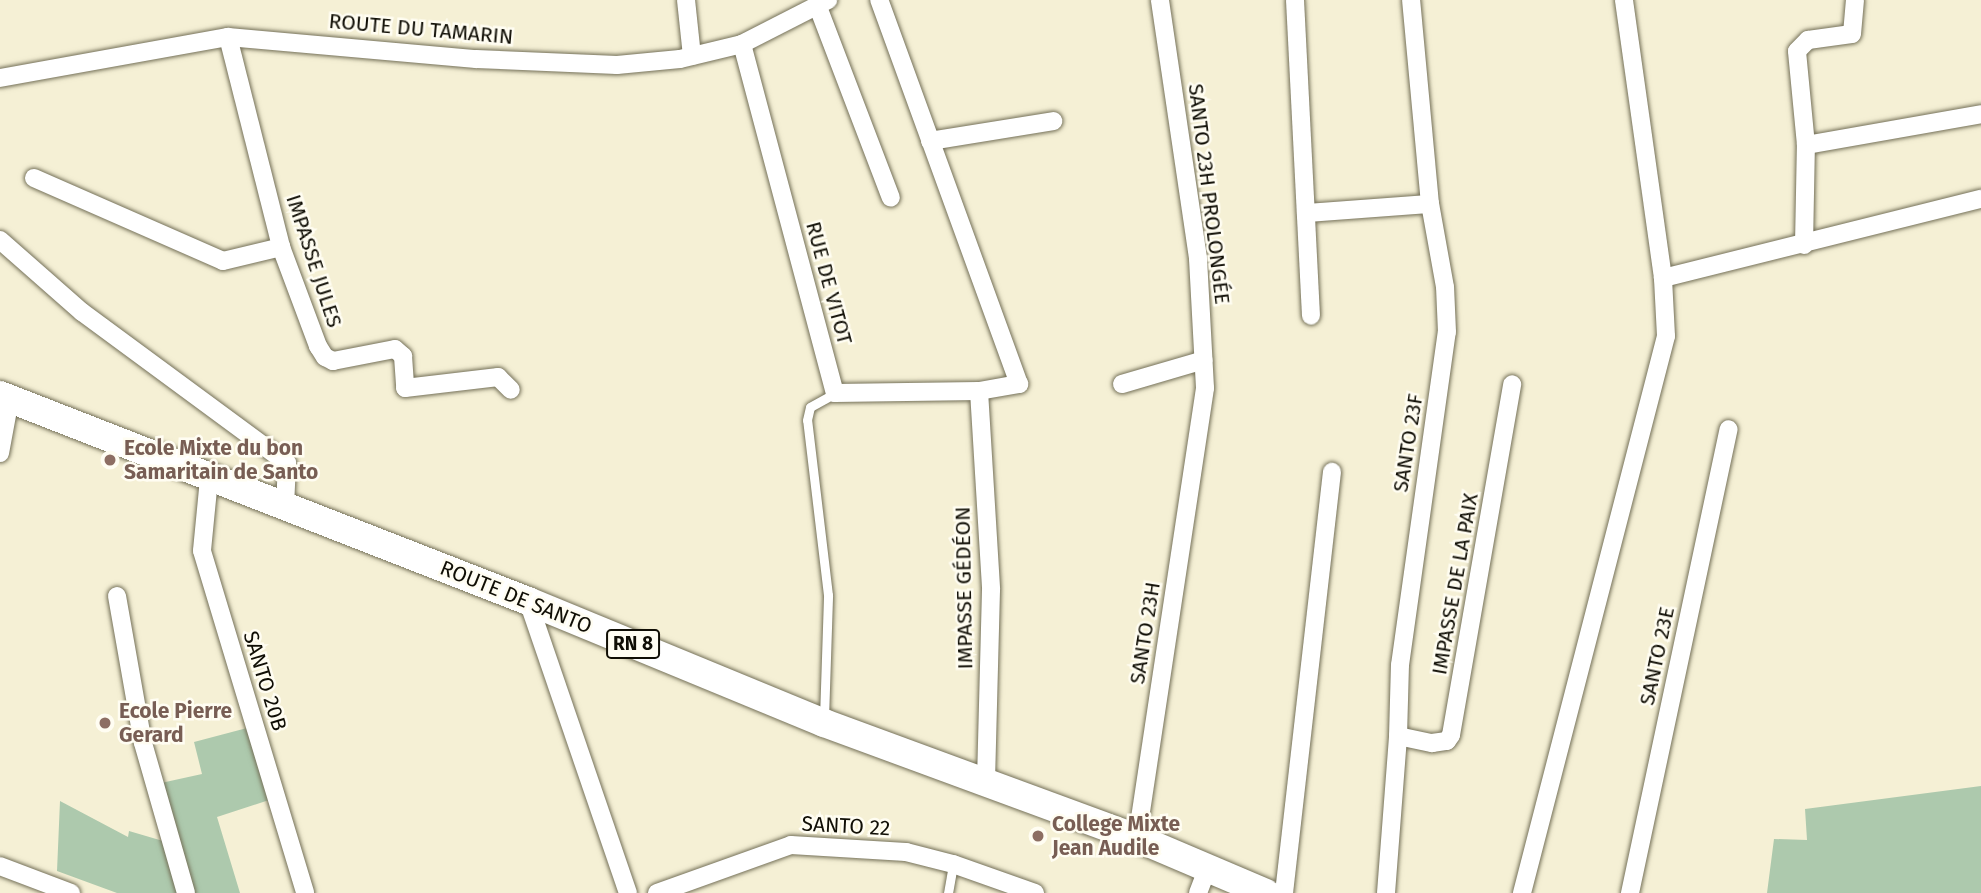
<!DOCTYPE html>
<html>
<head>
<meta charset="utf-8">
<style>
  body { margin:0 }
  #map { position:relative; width:1981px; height:893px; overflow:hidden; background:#f5f0d5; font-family:"Fira Sans",sans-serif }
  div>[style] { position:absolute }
  .green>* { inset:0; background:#adc9ad }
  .roads { filter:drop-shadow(0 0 2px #747058) drop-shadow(0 0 2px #747058) }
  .lane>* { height:9px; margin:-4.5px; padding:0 4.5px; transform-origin:4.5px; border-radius:4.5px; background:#fff }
  .street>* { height:18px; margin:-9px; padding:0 9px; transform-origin:9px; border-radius:9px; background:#fff }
  .primary>* { height:28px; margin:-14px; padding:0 14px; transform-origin:14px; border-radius:14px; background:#fff }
  .dots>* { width:19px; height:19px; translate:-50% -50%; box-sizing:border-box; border:4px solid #fffdf2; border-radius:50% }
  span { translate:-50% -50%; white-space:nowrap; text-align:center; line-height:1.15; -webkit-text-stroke:5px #fffdf2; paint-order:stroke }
  .shield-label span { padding:2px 5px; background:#fffdf2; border:2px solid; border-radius:5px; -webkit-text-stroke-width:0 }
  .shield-label { font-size:19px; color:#100e05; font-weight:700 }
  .street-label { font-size:21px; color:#100e05 }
  .education-label { font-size:21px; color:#785e54; font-weight:700 }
  .left { translate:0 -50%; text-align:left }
</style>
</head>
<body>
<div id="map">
  <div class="green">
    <i style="clip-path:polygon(247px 728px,269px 800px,217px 817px,240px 893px,117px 893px,57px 871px,60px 801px,128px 837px,129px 831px,163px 841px,161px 783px,202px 774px,194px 742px)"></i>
    <i style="clip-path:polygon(1981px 786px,1981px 893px,1767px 893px,1774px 839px,1807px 840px,1805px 809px)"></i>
  </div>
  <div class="roads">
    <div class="lane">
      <i style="left:824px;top:718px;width:123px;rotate:-88.1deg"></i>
      <i style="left:828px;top:595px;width:176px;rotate:-96.8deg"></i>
      <i style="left:807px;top:420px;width:13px;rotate:-77deg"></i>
      <i style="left:810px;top:407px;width:29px;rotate:-29deg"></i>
      <i style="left:948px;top:893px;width:29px;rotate:-80deg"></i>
    </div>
    <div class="street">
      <i style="left:686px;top:0;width:56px;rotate:83.9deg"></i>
      <i style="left:1295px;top:0;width:316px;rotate:87.1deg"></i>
      <i style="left:818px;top:7px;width:204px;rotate:69.1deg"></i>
      <i style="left:228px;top:37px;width:217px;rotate:75.8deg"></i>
      <i style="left:281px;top:247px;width:106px;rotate:69.5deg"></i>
      <i style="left:318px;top:346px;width:13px;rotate:58deg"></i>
      <i style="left:325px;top:357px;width:9px;rotate:27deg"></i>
      <i style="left:333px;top:361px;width:63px;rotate:-11deg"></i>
      <i style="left:395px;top:349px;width:11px;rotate:41deg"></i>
      <i style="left:403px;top:356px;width:32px;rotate:86deg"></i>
      <i style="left:405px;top:388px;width:94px;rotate:-6.7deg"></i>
      <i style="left:498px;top:377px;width:18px;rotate:45deg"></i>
      <i style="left:742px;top:44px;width:361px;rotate:75.1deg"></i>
      <i style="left:835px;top:393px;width:144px;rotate:-0.8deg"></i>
      <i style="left:979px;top:391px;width:41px;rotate:-9.9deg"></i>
      <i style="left:1019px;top:384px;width:409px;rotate:-110deg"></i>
      <i style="left:0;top:78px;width:232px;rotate:-10.2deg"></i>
      <i style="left:228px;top:37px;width:249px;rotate:5.1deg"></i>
      <i style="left:476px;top:59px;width:141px;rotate:2.4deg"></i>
      <i style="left:617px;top:65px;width:63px;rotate:-5.4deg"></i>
      <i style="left:680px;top:59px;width:64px;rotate:-13.6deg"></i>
      <i style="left:742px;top:44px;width:97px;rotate:-27.1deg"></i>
      <i style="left:930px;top:141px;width:125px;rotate:-9.2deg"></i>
      <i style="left:1806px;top:145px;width:178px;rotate:-10deg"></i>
      <i style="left:34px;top:178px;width:206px;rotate:23.7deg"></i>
      <i style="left:223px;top:261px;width:60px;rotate:-13.6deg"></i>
      <i style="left:1306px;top:213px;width:124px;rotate:-4.2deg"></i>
      <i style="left:0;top:240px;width:109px;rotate:41.3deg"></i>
      <i style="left:82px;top:312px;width:255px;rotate:36.4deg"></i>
      <i style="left:287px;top:463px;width:44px;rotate:92.6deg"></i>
      <i style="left:1804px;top:245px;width:100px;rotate:-88.9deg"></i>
      <i style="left:1806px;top:145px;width:94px;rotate:-95.5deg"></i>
      <i style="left:1797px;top:51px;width:16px;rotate:-45deg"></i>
      <i style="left:1808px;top:40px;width:44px;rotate:-7.8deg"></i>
      <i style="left:1852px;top:34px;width:34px;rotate:-85deg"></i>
      <i style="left:1663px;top:278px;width:328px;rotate:-14deg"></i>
      <i style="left:1122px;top:384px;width:85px;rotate:-16.3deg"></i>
      <i style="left:979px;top:391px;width:199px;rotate:86.5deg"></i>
      <i style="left:991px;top:590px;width:195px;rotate:91.5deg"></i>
      <i style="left:0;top:453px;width:55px;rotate:-79.5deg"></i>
      <i style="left:209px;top:479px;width:72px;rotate:95.6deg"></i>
      <i style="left:202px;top:551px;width:357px;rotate:73.2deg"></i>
      <i style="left:117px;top:596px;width:149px;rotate:80deg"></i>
      <i style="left:143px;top:743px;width:156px;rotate:74deg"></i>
      <i style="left:528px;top:601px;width:309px;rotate:71.1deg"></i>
      <i style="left:1398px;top:736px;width:35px;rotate:12deg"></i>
      <i style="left:1432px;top:743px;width:15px;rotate:-8deg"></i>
      <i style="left:1447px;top:741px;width:7px;rotate:-56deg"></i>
      <i style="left:1451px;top:735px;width:356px;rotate:-80.1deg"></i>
      <i style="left:1137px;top:838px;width:455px;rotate:-81.4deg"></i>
      <i style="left:1205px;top:388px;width:130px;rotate:-93.1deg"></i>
      <i style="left:1198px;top:258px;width:261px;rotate:-98.4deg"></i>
      <i style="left:0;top:866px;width:76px;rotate:20.8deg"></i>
      <i style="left:657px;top:893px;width:142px;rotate:-19.7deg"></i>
      <i style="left:791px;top:845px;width:115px;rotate:3.5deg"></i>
      <i style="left:906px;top:852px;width:49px;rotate:14.3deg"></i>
      <i style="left:953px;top:864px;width:87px;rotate:19.5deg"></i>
      <i style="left:1198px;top:893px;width:28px;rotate:-69deg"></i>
      <i style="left:1284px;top:893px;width:424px;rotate:-83.5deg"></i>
      <i style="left:1386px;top:893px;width:157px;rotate:-85.6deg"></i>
      <i style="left:1398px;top:736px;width:71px;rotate:-88.4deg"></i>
      <i style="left:1400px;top:665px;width:336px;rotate:-82deg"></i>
      <i style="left:1447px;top:332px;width:45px;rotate:-92.5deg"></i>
      <i style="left:1445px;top:287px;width:84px;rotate:-100.2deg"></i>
      <i style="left:1430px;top:204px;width:205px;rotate:-95.3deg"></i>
      <i style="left:1522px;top:893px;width:575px;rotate:-75.5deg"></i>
      <i style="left:1666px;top:336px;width:58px;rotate:-93deg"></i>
      <i style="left:1663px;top:278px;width:281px;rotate:-98deg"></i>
      <i style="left:1630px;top:893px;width:474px;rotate:-78deg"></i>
    </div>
    <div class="primary">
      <i style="left:0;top:395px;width:567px;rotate:21.31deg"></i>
      <i style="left:528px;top:601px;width:320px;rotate:22.4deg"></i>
      <i style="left:824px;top:723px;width:333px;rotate:20.2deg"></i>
      <i style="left:1137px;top:838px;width:140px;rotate:23.1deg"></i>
    </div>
  </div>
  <div class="dots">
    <i style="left:110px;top:460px;background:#8d6e63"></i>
    <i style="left:105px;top:723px;background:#8d6e63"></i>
    <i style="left:1038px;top:836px;background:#8d6e63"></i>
  </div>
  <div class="shield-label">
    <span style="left:633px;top:644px">RN 8</span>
  </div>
  <div class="street-label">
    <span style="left:421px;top:29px;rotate:5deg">ROUTE DU TAMARIN</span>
    <span style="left:1209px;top:194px;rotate:83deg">SANTO 23H PROLONGÉE</span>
    <span style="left:314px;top:261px;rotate:72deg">IMPASSE JULES</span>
    <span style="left:829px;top:283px;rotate:75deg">RUE DE VITOT</span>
    <span style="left:1408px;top:443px;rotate:-81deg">SANTO 23F</span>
    <span style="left:1455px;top:584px;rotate:-80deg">IMPASSE DE LA PAIX</span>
    <span style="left:964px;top:588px;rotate:-91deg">IMPASSE GÉDÉON</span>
    <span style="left:516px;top:597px;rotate:22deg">ROUTE DE SANTO</span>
    <span style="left:1145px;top:633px;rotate:-81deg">SANTO 23H</span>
    <span style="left:1657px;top:656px;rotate:-78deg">SANTO 23E</span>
    <span style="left:265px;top:681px;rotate:73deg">SANTO 20B</span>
    <span style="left:846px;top:826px;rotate:3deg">SANTO 22</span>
  </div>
  <div class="education-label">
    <span class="left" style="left:124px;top:460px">Ecole Mixte du bon<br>Samaritain de Santo</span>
    <span class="left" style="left:119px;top:723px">Ecole Pierre<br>Gerard</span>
    <span class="left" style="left:1052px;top:836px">College Mixte<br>Jean Audile</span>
  </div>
</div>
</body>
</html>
